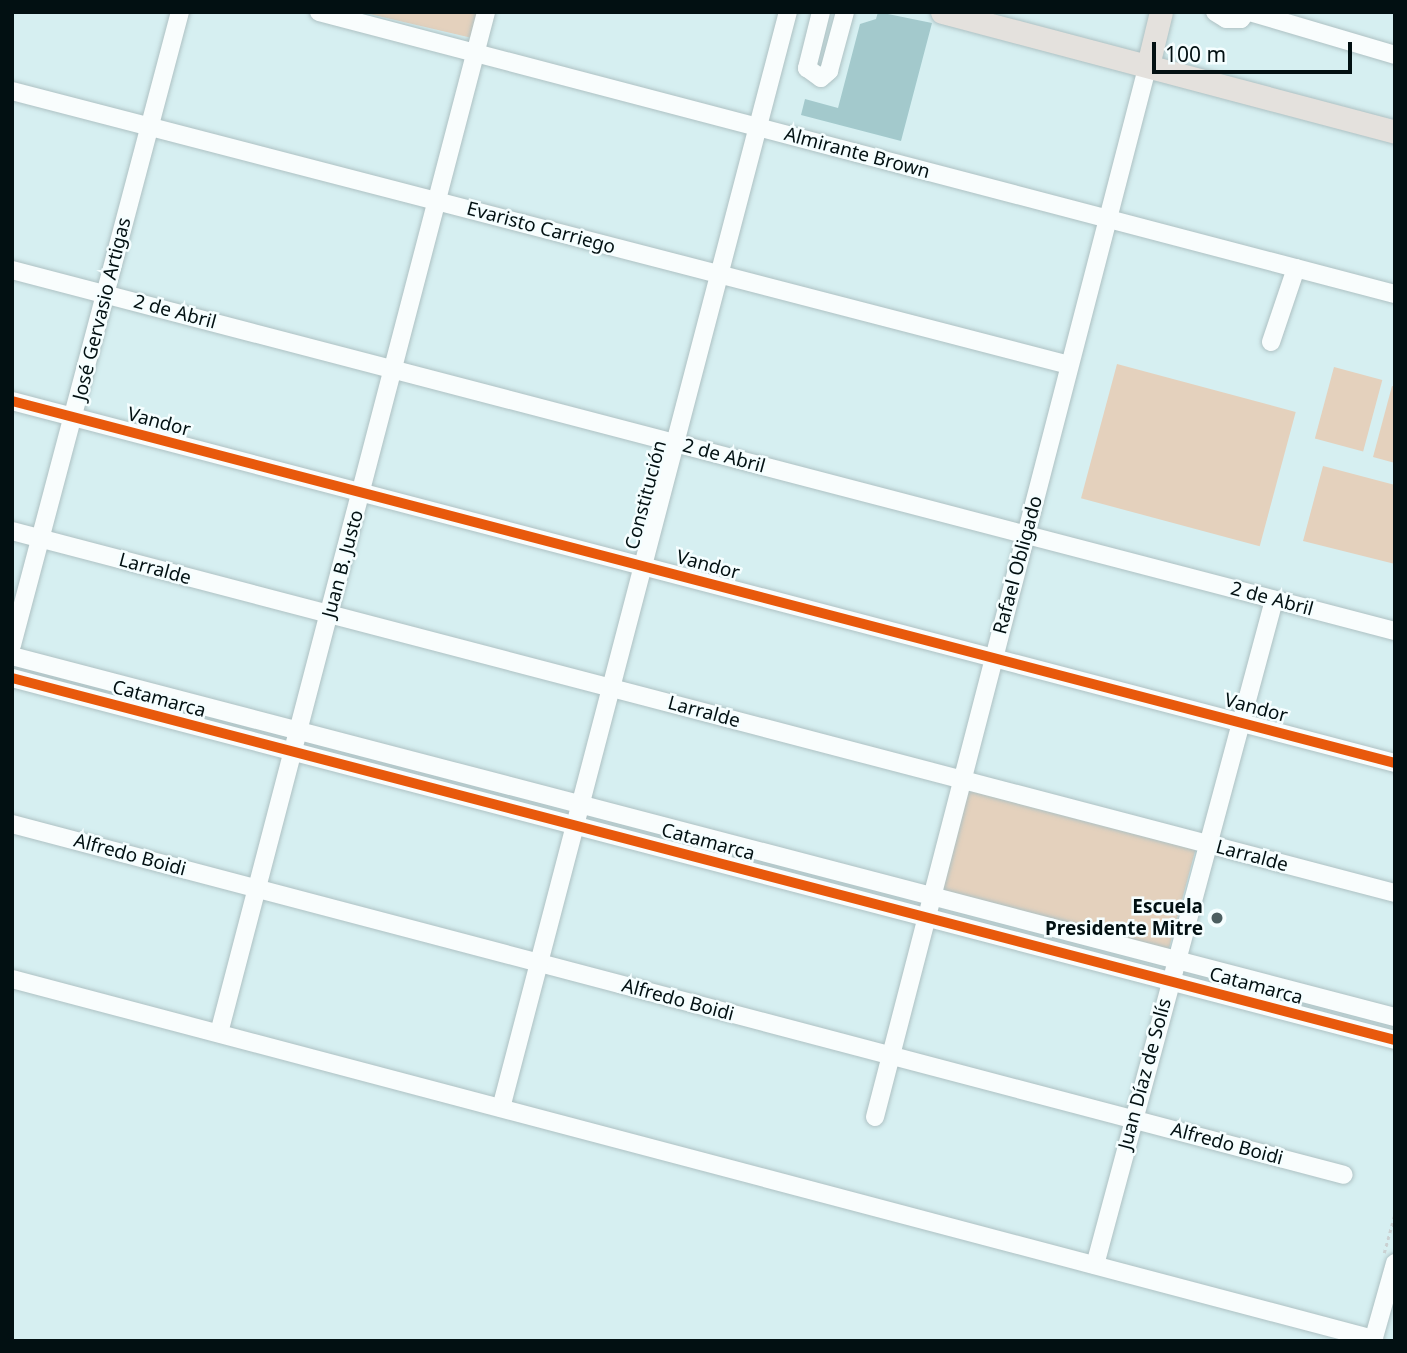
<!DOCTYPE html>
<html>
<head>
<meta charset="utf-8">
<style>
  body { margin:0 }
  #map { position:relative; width:1407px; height:1353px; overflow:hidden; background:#d6eff1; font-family:"Noto Sans",sans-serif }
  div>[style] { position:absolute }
  .green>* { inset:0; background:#e4d1bd; transform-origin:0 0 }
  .building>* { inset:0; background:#a3c9cc }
  .path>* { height:2.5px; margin-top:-1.25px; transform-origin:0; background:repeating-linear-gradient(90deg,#cad1d2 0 3.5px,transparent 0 7px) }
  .roads { filter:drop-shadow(0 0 2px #aec1c3) drop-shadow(0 0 2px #aec1c3) }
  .minor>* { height:18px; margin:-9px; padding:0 9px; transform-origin:9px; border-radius:9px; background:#f9fdfd }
  .major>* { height:23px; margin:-11.5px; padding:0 11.5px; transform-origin:11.5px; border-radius:11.5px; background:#e4e1dd }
  .cycleway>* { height:10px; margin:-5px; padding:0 5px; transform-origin:5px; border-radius:5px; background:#e8590c }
  .dots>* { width:19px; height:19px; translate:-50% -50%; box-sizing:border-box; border:4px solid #f5feff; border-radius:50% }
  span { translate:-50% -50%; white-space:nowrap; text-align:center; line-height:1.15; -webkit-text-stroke:5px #f5feff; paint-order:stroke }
  .street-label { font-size:19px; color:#021012 }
  .poi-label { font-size:19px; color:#021012; font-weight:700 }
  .right { translate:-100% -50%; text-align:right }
  .frame { position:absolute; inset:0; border:14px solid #021012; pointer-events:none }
  .scale { position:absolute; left:1152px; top:42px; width:200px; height:32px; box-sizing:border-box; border:4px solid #021012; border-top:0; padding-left:9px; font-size:21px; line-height:24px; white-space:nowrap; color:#021012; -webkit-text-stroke:5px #f5feff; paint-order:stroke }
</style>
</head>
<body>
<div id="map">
  <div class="green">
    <i style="clip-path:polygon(361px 12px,478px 12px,472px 38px)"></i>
    <i style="left:1117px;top:364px;width:185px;height:139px;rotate:15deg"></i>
    <i style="left:1334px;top:367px;width:50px;height:74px;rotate:15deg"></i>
    <i style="clip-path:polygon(1392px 386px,1395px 387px,1395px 463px,1373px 457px)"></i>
    <i style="clip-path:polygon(1323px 466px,1395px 485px,1395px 564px,1303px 541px)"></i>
    <i style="left:963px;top:786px;width:241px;height:106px;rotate:15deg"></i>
  </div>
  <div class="building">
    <i style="clip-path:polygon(878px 12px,932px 23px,901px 141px,801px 115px,805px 99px,838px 108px,860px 24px,876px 19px)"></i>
  </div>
  <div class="path">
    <i style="left:1384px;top:1253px;width:41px;rotate:-74.6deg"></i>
  </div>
  <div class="roads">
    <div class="minor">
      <i style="left:319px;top:12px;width:1112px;rotate:14.69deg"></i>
      <i style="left:821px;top:12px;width:58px;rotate:104deg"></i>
      <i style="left:807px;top:68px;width:17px;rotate:36deg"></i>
      <i style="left:821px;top:78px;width:11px;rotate:-41deg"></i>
      <i style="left:829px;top:71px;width:61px;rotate:-74.8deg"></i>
      <i style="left:1215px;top:12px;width:13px;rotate:32deg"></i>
      <i style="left:1226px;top:19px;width:15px"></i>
      <i style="left:1241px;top:19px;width:9px;rotate:-54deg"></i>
      <i style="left:1250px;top:12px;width:151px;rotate:16.5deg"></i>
      <i style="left:12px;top:91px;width:1092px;rotate:14.53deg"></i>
      <i style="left:12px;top:270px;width:1429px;rotate:14.63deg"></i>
      <i style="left:1271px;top:342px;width:78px;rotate:-71.3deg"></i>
      <i style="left:12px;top:401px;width:1430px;rotate:14.67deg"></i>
      <i style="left:12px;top:531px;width:1430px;rotate:14.67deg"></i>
      <i style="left:12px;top:645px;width:655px;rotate:-75.14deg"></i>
      <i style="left:12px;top:656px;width:1429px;rotate:14.63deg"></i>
      <i style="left:12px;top:678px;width:1430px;rotate:14.67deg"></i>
      <i style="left:12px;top:824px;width:1377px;rotate:14.76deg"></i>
      <i style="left:12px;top:979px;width:1409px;rotate:14.81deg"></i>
      <i style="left:219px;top:1033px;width:1055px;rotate:-75.34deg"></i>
      <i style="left:501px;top:1108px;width:1133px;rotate:-75.33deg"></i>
      <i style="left:875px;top:1117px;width:1095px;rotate:-75.46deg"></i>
      <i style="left:1095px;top:1265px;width:689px;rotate:-74.93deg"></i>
      <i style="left:1373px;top:1341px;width:81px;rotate:-74.2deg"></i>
    </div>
    <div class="major">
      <i style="left:942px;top:12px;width:469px;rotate:14.8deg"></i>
      <i style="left:1150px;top:57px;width:46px;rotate:-76.3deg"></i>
    </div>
  </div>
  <div class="cycleway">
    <i style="left:12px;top:401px;width:1430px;rotate:14.67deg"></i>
    <i style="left:12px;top:678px;width:1430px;rotate:14.67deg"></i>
  </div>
  <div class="dots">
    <i style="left:1217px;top:918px;background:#4c5e60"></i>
  </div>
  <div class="street-label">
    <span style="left:857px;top:153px;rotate:15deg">Almirante Brown</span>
    <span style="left:541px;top:228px;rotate:15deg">Evaristo Carriego</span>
    <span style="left:102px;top:309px;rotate:-76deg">José Gervasio Artigas</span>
    <span style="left:175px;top:312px;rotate:15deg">2 de Abril</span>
    <span style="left:159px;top:422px;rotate:15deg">Vandor</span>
    <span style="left:724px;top:456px;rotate:15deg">2 de Abril</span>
    <span style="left:646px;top:495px;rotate:-75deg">Constitución</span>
    <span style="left:343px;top:564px;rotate:-75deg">Juan B. Justo</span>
    <span style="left:708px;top:565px;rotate:15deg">Vandor</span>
    <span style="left:1018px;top:565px;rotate:-75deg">Rafael Obligado</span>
    <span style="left:155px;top:569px;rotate:15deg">Larralde</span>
    <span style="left:1272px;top:599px;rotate:15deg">2 de Abril</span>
    <span style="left:159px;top:699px;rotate:15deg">Catamarca</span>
    <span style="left:1256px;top:708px;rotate:15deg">Vandor</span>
    <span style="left:704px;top:712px;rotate:15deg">Larralde</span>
    <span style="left:708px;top:842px;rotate:15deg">Catamarca</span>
    <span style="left:130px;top:855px;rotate:15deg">Alfredo Boidi</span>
    <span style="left:1252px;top:856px;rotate:15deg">Larralde</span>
    <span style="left:1256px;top:986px;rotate:15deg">Catamarca</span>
    <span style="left:678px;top:1000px;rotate:15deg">Alfredo Boidi</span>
    <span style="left:1145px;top:1074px;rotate:-75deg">Juan Díaz de Solís</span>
    <span style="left:1227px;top:1144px;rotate:15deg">Alfredo Boidi</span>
  </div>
  <div class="poi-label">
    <span class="right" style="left:1203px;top:918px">Escuela<br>Presidente Mitre</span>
  </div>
  <div class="frame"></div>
  <div class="scale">100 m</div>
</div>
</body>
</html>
